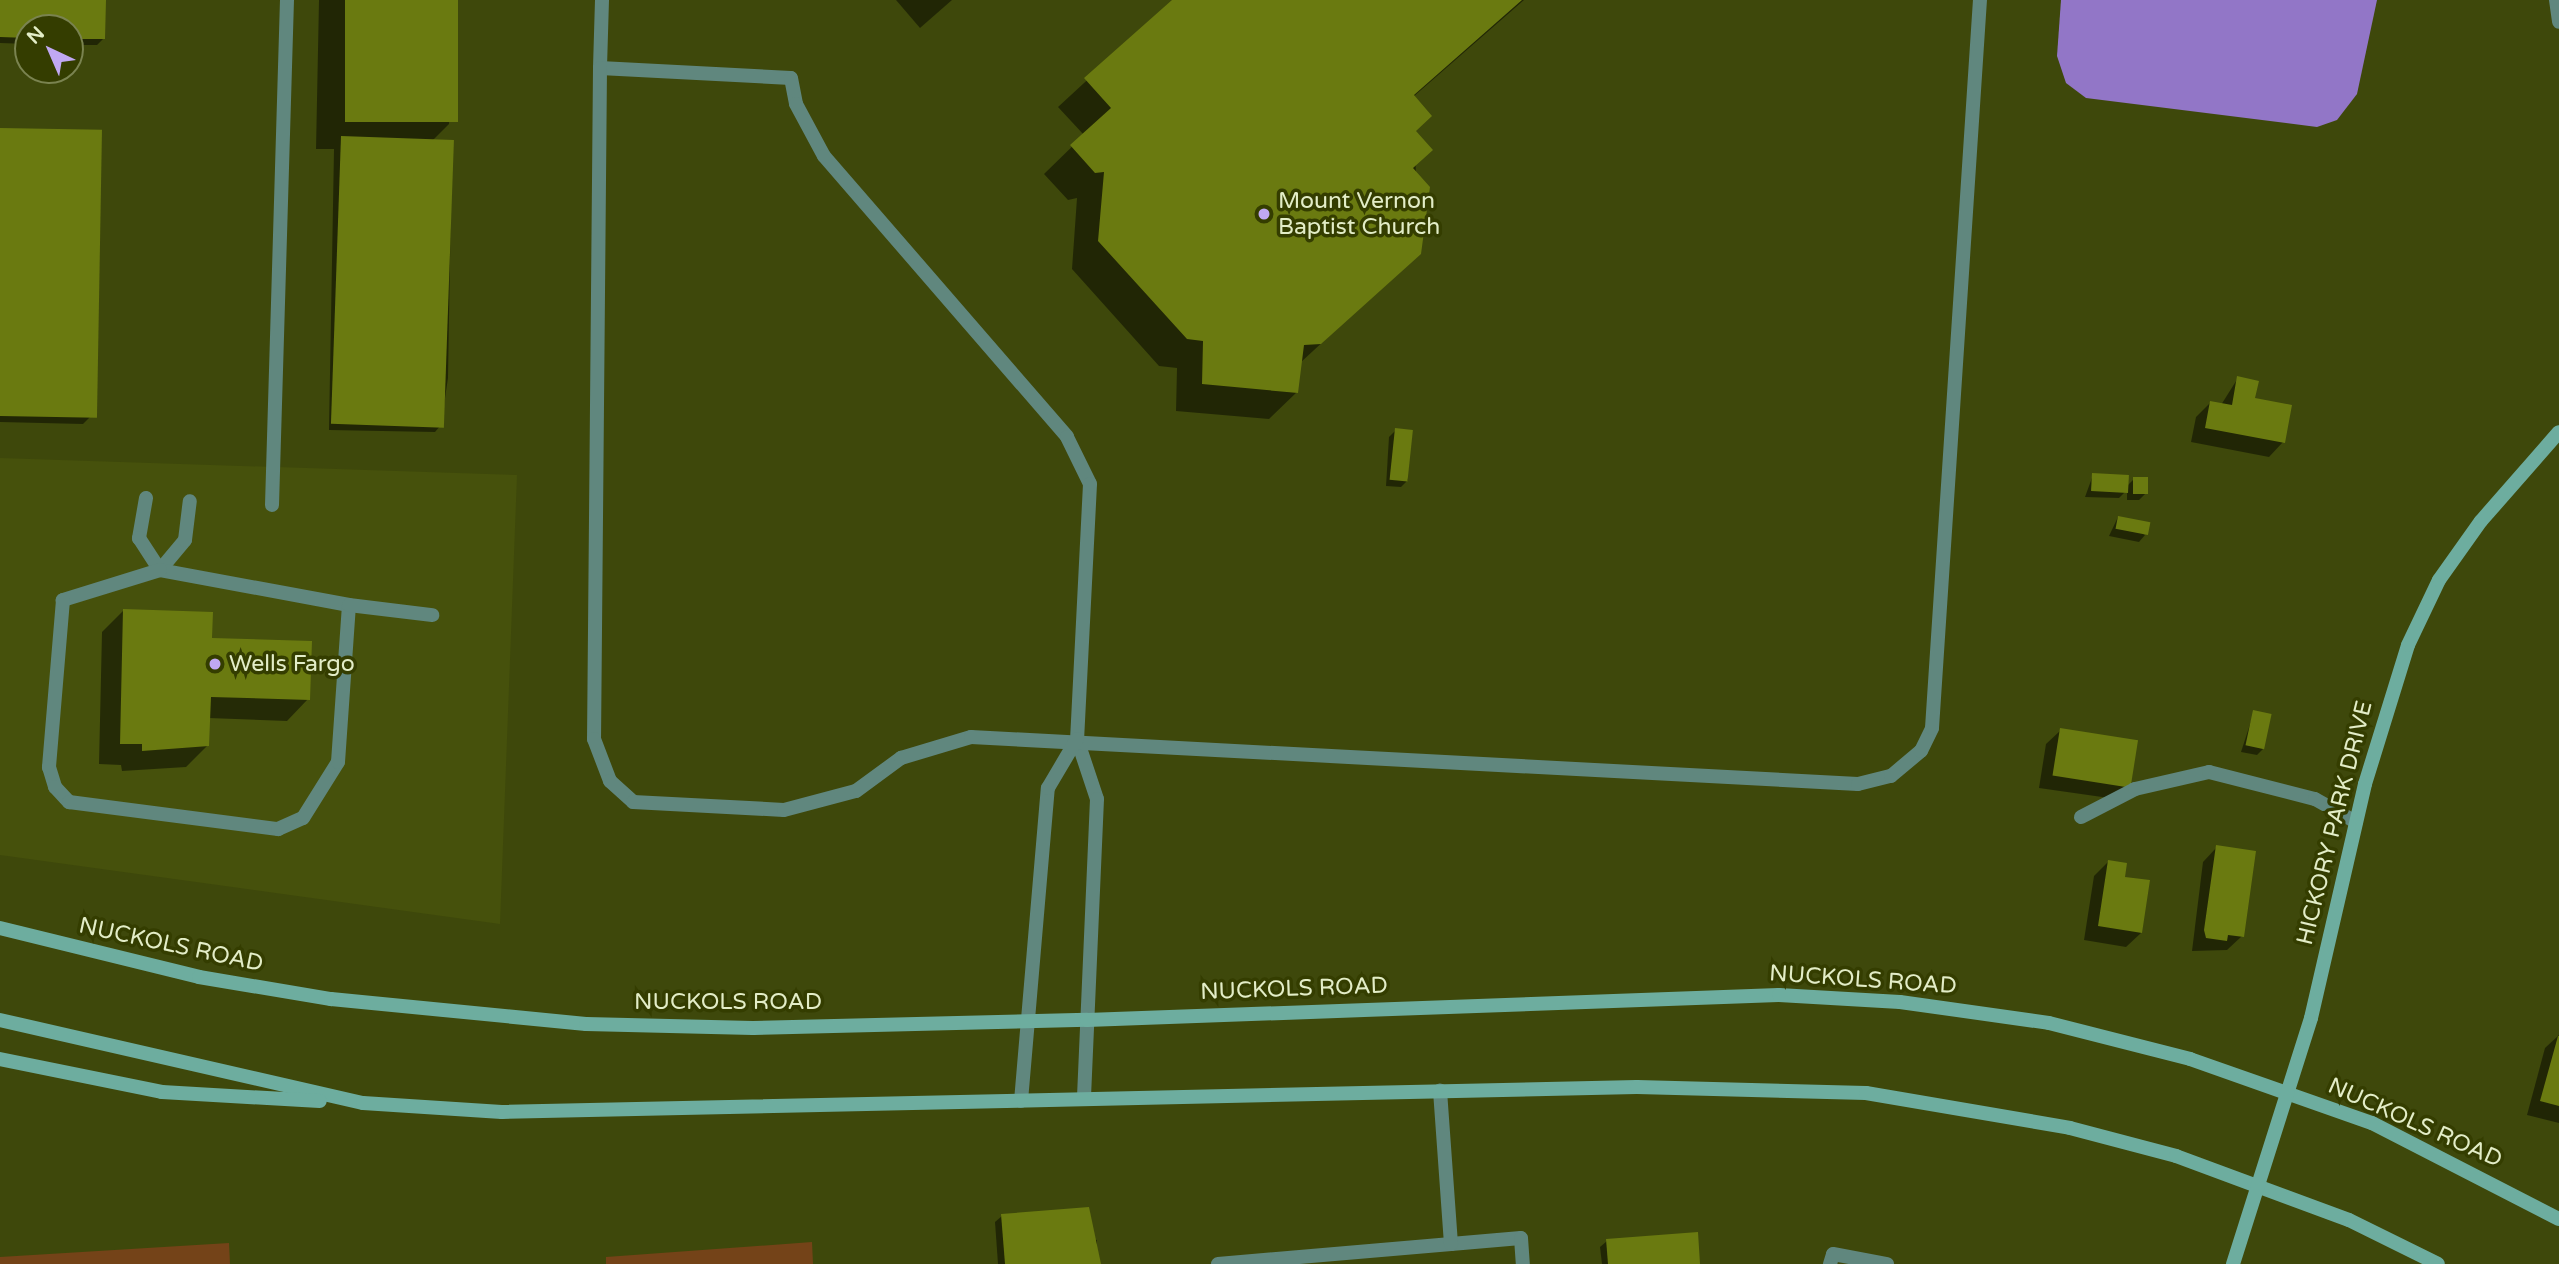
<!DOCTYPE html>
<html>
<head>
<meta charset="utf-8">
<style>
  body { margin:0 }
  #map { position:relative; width:2559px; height:1264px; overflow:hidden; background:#3e480b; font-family:"Varela Round",sans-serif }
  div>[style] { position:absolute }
  .built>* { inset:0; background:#46510c }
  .green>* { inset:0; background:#744318 }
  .water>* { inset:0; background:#9276c7 }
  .shadow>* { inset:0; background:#0007 }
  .building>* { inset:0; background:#6a7a10; transform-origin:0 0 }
  .lane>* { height:14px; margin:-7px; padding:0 7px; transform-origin:7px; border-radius:7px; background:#60877e }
  .street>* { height:14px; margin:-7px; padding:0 7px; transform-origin:7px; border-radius:7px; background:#60877e }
  .secondary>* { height:14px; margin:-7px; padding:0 7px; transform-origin:7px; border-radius:7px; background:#6dad9f }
  .dots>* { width:19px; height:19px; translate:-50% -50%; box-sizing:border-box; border:4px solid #343d00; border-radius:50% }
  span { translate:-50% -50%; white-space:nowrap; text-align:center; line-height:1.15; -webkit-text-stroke:7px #343d00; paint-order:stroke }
  .poi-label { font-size:23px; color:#e3edc7 }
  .left { translate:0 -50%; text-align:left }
  .street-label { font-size:23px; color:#e3edc7 }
  .north { position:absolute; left:14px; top:14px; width:70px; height:70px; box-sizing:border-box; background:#343d00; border:2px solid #7a8350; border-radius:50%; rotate:316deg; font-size:19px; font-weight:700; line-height:28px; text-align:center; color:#e3edc7 }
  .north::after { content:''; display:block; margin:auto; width:24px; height:32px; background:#c0a8f3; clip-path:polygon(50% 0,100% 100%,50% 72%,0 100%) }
</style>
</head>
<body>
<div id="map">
  <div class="built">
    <i style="clip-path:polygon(0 458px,517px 475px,500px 924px,0 855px)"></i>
  </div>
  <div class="green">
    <i style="clip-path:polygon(812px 1242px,813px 1264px,606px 1264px,606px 1257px)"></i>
    <i style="clip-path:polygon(229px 1243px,230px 1264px,0 1264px,0 1257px)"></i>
  </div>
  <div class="water">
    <i style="clip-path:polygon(2061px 0,2377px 0,2357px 94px,2337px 120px,2317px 127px,2086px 98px,2066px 83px,2057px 56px)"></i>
  </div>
  <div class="shadow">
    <i style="clip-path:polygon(0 0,104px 0,103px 39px,97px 45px,70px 45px,70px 28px,28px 28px,28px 44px,0 43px)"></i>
    <i style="clip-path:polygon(319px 0,454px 0,449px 124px,433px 140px,452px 140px,448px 378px,441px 425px,435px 432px,329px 430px,334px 149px,316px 149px)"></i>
    <i style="clip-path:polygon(896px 0,952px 0,920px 28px)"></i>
    <i style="clip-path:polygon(1174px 0,1524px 0,1413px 97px,1419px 253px,1300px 363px,1297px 392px,1269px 419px,1176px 411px,1177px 368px,1159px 366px,1072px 269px,1077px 198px,1068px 200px,1044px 174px,1084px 135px,1058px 107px)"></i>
    <i style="clip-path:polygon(0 130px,90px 417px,83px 424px,0 422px)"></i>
    <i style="clip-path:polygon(2238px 378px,2283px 442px,2269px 457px,2191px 442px,2196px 417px,2210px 403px,2221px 405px)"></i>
    <i style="clip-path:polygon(1396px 430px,1408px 480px,1401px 487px,1386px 486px,1389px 437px)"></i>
    <i style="clip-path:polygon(2093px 475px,2126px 487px,2134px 479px,2146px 493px,2139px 500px,2127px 500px,2127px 490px,2119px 498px,2085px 497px)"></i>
    <i style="clip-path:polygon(2118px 517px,2145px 535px,2139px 542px,2109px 536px)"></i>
    <i style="clip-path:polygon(123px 611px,308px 699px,287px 721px,208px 718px,207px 746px,186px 767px,122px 771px,121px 765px,99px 764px,102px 632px)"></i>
    <i style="clip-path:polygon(2254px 712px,2264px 748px,2257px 755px,2241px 752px)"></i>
    <i style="clip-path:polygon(2061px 730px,2130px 785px,2116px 799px,2039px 788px,2046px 744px)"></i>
    <i style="clip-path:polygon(2217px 847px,2242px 936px,2227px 950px,2192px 951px,2203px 862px)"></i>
    <i style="clip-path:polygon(2108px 862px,2123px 878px,2141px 933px,2126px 947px,2084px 940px,2094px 876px)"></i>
    <i style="clip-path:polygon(2559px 1035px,2559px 1123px,2527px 1115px,2545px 1048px)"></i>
    <i style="clip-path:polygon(1002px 1216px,1097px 1240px,1097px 1264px,998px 1264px,995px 1222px)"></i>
    <i style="clip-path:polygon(1607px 1241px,1699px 1264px,1602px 1264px,1600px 1247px)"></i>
  </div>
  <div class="building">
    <i style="clip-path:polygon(0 0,106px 0,105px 39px,70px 39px,70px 28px,28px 28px,28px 38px,0 37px)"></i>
    <i style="left:345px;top:0;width:113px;height:122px"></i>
    <i style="clip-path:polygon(1172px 0,1522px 0,1414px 95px,1432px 116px,1416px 131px,1433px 150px,1413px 168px,1430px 187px,1421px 254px,1321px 344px,1304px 345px,1298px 393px,1202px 384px,1203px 341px,1187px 339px,1098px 241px,1104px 172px,1095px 173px,1070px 145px,1111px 108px,1084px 78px)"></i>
    <i style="left:0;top:128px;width:102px;height:288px;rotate:1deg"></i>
    <i style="left:341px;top:136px;width:113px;height:288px;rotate:2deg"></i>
    <i style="clip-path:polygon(2237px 376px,2259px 381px,2255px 398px,2292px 405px,2285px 443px,2205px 428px,2210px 401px,2232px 405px)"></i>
    <i style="left:1395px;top:428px;width:18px;height:52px;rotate:6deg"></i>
    <i style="left:2092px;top:473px;width:37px;height:18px;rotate:3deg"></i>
    <i style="left:2133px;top:477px;width:15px;height:17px"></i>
    <i style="left:2118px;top:516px;width:33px;height:13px;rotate:11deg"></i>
    <i style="clip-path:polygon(123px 609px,213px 612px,212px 638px,312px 641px,310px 700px,211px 697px,209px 746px,142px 751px,142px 744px,120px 744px)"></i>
    <i style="left:2253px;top:710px;width:19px;height:36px;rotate:12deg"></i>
    <i style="left:2060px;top:728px;width:79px;height:48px;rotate:9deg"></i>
    <i style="clip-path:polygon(2216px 845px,2256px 851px,2244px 937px,2228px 935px,2227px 941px,2206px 938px,2204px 930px)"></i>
    <i style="clip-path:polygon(2108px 860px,2127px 863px,2125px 877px,2150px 880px,2142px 933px,2098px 926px)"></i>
    <i style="clip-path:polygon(2558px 1036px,2559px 1036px,2559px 1106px,2540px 1101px)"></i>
    <i style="clip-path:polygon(1089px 1207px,1101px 1264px,1005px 1264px,1001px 1214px)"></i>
    <i style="clip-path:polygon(1698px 1232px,1700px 1264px,1608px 1264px,1606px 1239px)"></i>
  </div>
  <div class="lane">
    <i style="left:602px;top:0;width:68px;rotate:91.7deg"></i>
    <i style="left:600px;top:68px;width:191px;rotate:3deg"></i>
    <i style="left:791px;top:78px;width:26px;rotate:79deg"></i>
    <i style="left:796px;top:104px;width:59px;rotate:61.7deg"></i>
    <i style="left:824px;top:156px;width:371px;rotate:49.1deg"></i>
    <i style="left:1067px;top:437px;width:52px;rotate:63.9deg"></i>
    <i style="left:1090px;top:484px;width:255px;rotate:92.9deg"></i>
    <i style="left:1077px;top:739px;width:63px;rotate:71.6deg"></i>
    <i style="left:1097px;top:799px;width:300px;rotate:92.5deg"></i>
    <i style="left:600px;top:68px;width:671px;rotate:90.51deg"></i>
    <i style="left:594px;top:739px;width:45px;rotate:69.1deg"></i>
    <i style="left:610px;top:781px;width:31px;rotate:42deg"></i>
    <i style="left:633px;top:802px;width:151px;rotate:3deg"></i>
    <i style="left:784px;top:810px;width:74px;rotate:-14.8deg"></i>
    <i style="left:856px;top:791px;width:56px;rotate:-36.3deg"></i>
    <i style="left:901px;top:758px;width:73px;rotate:-16.7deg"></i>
    <i style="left:971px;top:737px;width:888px;rotate:3.03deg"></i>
    <i style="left:1858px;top:784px;width:34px;rotate:-14deg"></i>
    <i style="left:1891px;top:776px;width:39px;rotate:-40deg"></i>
    <i style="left:1921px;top:751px;width:25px;rotate:-64deg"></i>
    <i style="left:1932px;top:728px;width:730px;rotate:-86.23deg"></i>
    <i style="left:146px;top:498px;width:41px;rotate:99.9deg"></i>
    <i style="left:139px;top:538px;width:38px;rotate:57deg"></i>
    <i style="left:272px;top:505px;width:505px;rotate:-88.3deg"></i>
    <i style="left:160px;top:570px;width:39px;rotate:-50deg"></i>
    <i style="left:185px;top:540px;width:39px;rotate:-83deg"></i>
    <i style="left:349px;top:605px;width:192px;rotate:-169.5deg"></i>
    <i style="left:160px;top:570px;width:102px;rotate:162.8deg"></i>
    <i style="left:63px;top:600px;width:168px;rotate:94.8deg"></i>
    <i style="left:49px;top:767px;width:21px;rotate:73deg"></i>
    <i style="left:55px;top:787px;width:21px;rotate:47deg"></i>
    <i style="left:69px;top:802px;width:211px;rotate:7.4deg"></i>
    <i style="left:278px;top:829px;width:27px;rotate:-24deg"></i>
    <i style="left:303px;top:818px;width:66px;rotate:-58deg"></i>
    <i style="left:338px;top:762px;width:157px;rotate:-86deg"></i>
    <i style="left:349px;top:605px;width:84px;rotate:6.9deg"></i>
    <i style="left:2081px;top:817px;width:61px;rotate:-27.4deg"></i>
    <i style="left:2135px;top:789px;width:76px;rotate:-12.9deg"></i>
    <i style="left:2209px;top:772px;width:109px;rotate:14.3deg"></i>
    <i style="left:2315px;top:799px;width:47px;rotate:29.3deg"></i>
    <i style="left:1021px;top:1101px;width:314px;rotate:-85.1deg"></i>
    <i style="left:1048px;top:788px;width:57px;rotate:-59.4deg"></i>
    <i style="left:1451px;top:1244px;width:70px;rotate:-4.9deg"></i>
    <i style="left:1521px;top:1238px;width:26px;rotate:86deg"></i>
    <i style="left:1218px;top:1264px;width:234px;rotate:-4.9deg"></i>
    <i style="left:1451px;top:1244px;width:154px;rotate:-94.1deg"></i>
    <i style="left:1830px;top:1264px;width:10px;rotate:-73deg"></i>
    <i style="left:1833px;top:1254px;width:55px;rotate:10.5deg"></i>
  </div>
  <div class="street">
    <i style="left:2556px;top:0;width:22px;rotate:82deg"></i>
  </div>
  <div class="secondary">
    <i style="left:0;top:928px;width:205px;rotate:13.8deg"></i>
    <i style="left:199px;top:977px;width:134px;rotate:9.5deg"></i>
    <i style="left:331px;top:999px;width:256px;rotate:5.6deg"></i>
    <i style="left:586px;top:1024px;width:167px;rotate:1.4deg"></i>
    <i style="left:753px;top:1028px;width:334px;rotate:-1.4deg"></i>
    <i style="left:1087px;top:1020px;width:692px;rotate:-2.07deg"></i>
    <i style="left:1779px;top:995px;width:121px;rotate:3.3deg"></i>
    <i style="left:1900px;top:1002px;width:150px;rotate:8deg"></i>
    <i style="left:2049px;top:1023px;width:146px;rotate:14.3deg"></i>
    <i style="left:2190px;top:1059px;width:193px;rotate:19.4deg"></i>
    <i style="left:2372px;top:1123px;width:210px;rotate:27.2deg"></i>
    <i style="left:0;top:1020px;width:372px;rotate:12.9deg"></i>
    <i style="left:363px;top:1103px;width:139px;rotate:3.7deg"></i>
    <i style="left:502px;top:1112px;width:1135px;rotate:-1.26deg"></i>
    <i style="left:1637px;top:1087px;width:229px;rotate:1.5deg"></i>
    <i style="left:1866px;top:1093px;width:207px;rotate:9.7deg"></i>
    <i style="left:2070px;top:1128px;width:110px;rotate:14.8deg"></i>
    <i style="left:2176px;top:1156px;width:184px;rotate:20.3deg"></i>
    <i style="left:2349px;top:1220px;width:99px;rotate:26.3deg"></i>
    <i style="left:0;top:1059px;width:165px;rotate:11.5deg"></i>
    <i style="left:162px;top:1092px;width:158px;rotate:3.3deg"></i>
    <i style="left:2233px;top:1264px;width:258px;rotate:-72.4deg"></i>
    <i style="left:2311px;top:1018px;width:240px;rotate:-77deg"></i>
    <i style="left:2365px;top:784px;width:145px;rotate:-72.8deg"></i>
    <i style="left:2408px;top:645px;width:72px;rotate:-64.5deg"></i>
    <i style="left:2439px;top:580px;width:72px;rotate:-54.6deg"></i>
    <i style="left:2481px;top:521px;width:118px;rotate:-48.8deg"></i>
  </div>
  <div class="dots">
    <i style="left:1264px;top:214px;background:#c0a8f3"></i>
    <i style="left:215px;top:664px;background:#c0a8f3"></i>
  </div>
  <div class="poi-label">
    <span class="left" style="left:1278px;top:214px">Mount Vernon<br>Baptist Church</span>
    <span class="left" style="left:229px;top:664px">Wells Fargo</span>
  </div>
  <div class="street-label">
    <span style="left:2335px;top:823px;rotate:-76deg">HICKORY PARK DRIVE</span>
    <span style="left:171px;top:945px;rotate:12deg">NUCKOLS ROAD</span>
    <span style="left:1863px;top:980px;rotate:4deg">NUCKOLS ROAD</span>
    <span style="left:1294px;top:989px;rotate:-2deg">NUCKOLS ROAD</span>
    <span style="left:728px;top:1002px">NUCKOLS ROAD</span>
    <span style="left:2415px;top:1123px;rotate:24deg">NUCKOLS ROAD</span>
  </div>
  <div class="north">N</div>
</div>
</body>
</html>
